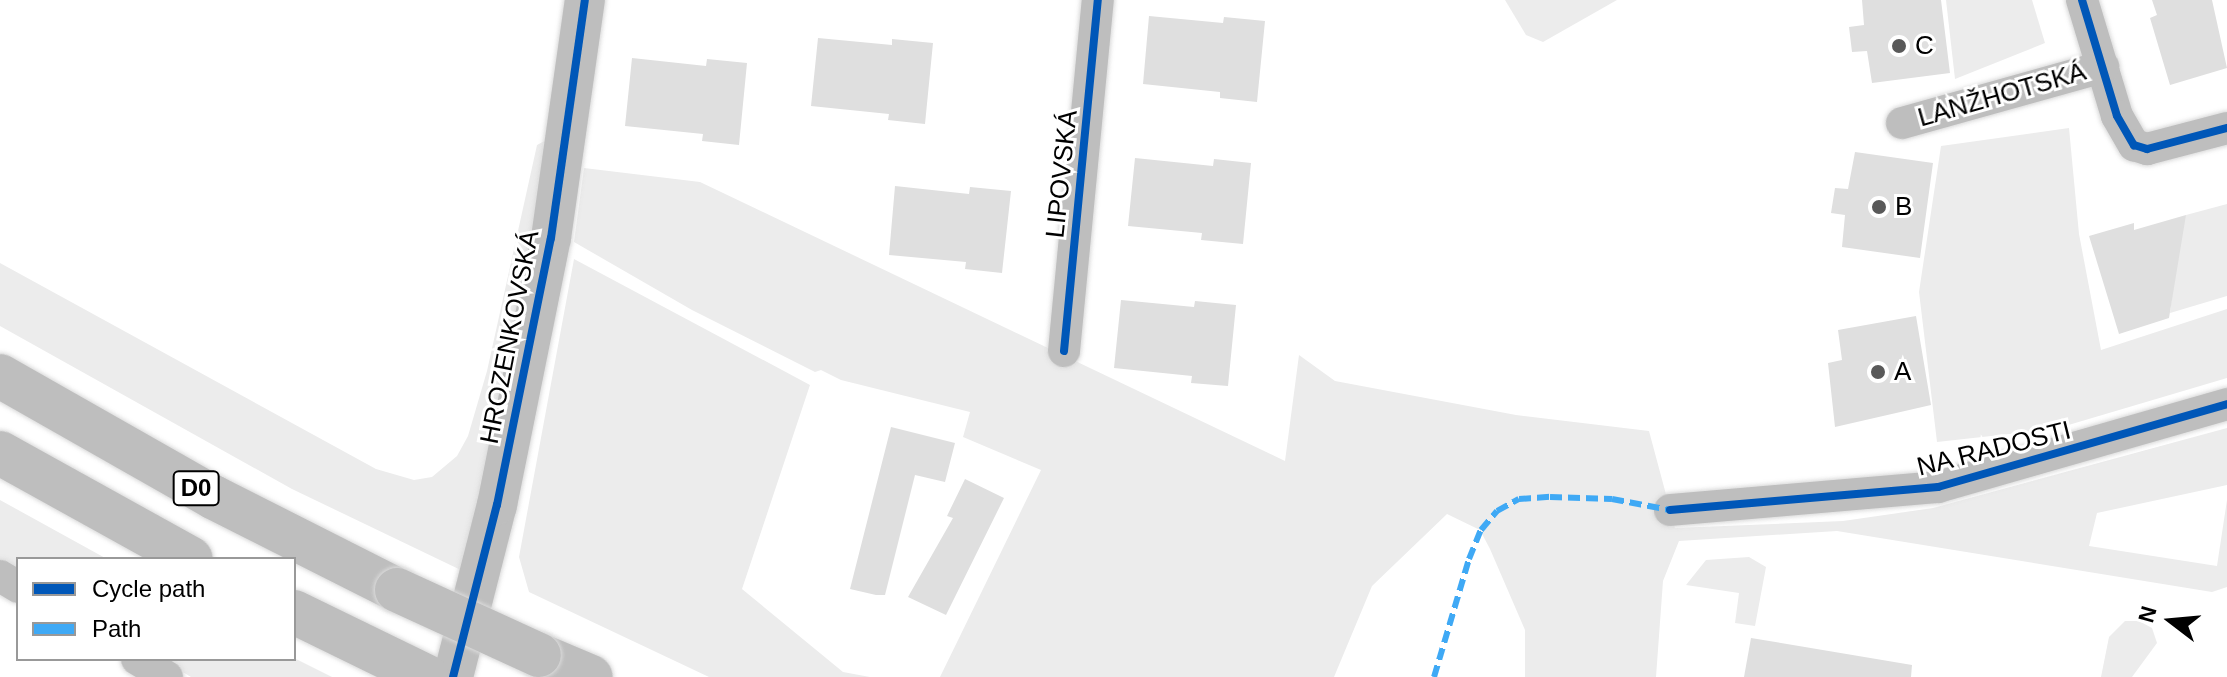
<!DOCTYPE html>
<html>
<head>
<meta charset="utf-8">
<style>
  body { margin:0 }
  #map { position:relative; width:2227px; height:677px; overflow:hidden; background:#fff; font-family:Arial,sans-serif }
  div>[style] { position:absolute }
  .green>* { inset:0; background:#ececec }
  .building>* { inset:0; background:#dfdfdf }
  .roads { filter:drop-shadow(0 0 2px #dbdbdb) drop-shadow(0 0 2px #dbdbdb) }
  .minor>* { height:32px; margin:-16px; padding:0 16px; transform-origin:16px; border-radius:16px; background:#bebebe }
  .tertiary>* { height:40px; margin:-20px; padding:0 20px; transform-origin:20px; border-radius:20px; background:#bebebe }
  .motorway>* { height:44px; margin:-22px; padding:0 22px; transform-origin:22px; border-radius:22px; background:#bebebe }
  .bridges { filter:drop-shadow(0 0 2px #dbdbdb) drop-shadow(0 0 2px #dbdbdb) }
  .motorway-bridge>* { height:44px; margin:-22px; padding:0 22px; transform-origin:22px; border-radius:22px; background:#bebebe }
  .quiet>* { height:6px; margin-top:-3px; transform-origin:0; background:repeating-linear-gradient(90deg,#3fa9f5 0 12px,transparent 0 18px) }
  .cycleway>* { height:8px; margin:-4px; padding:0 4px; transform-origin:4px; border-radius:4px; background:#0057b8 }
  .dots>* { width:22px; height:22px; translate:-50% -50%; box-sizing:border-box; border:4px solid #fff; border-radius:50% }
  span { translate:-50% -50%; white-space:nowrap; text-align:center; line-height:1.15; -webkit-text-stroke:6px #fff; paint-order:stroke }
  .shield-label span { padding:2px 6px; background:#fff; border:2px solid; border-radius:6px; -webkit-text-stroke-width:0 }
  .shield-label { font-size:24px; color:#000; font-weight:700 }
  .poi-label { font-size:26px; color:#000 }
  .left { translate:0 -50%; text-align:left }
  .street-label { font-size:26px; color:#000 }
  .legend { position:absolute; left:16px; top:557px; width:280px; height:104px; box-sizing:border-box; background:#fff; border:2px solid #999; margin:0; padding:10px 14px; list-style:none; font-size:24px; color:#000 }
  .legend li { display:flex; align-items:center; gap:16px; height:40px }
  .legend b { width:40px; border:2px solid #999 }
  .north { position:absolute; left:2131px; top:581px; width:80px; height:80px; -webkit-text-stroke:6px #fff; paint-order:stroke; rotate:286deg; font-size:22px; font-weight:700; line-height:32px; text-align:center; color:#000 }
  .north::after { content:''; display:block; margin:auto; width:28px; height:36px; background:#000; clip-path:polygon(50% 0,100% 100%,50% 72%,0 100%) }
</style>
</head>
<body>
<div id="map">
  <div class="green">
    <i style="clip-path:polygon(1505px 0,1617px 0,1543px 42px,1526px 35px)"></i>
    <i style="clip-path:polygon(1946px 0,2032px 0,2045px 43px,1955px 79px)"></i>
    <i style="clip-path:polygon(2069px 128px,2079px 234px,2101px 350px,2227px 309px,2227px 378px,2055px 429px,1937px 442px,1919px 292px,1941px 146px)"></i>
    <i style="clip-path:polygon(554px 136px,467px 573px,292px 489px,0 326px,0 263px,376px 469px,414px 480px,432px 477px,457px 456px,468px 436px,487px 371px,537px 145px)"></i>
    <i style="clip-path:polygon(584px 168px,700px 182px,1285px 461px,1299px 355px,1335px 381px,1516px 415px,1649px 431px,1675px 528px,1843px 521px,1933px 508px,2227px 428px,2227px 485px,2097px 513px,2089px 546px,2217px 566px,2227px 500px,2227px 587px,2212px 592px,1837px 531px,1679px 541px,1663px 581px,1656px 677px,1525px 677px,1525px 630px,1490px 549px,1480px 530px,1447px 514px,1372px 586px,1334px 677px,940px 677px,1041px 470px,963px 437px,970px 412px,841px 380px,821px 370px,815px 372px,692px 310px,574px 242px)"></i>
    <i style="clip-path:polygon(2227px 204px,2227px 296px,2170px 313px,2181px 222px,2186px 215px)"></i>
    <i style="clip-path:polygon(574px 259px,810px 385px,742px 589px,843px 672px,870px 677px,709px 677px,529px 592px,519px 557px)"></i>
    <i style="clip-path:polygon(0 500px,107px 559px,18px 559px,18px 573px,0 562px)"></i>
    <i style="clip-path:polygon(1749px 557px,1766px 567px,1755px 626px,1735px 623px,1739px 593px,1686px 585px,1706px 560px)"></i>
    <i style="clip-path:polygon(2139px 621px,2152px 628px,2157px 643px,2132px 677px,2101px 677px,2109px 637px,2125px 621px)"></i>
    <i style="clip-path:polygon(294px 658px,332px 677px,191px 677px,161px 659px)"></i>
  </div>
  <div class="building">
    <i style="clip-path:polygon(1862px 0,1941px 0,1950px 73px,1872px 83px,1867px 51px,1852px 52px,1849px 27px,1864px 25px)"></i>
    <i style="clip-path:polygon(2152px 0,2212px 0,2227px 68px,2170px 85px,2150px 18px,2157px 15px)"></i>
    <i style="clip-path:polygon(1149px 16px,1223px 23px,1224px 17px,1265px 21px,1257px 102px,1220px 98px,1220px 92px,1143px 84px)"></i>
    <i style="clip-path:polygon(818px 38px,892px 45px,892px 39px,933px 43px,925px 124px,888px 120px,889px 114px,811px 106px)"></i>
    <i style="clip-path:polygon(632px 58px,706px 66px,707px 59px,747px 63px,739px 145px,702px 141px,703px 134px,625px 126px)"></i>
    <i style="clip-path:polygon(1855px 152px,1933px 163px,1920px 258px,1842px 247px,1845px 215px,1831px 213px,1835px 188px,1848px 189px)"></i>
    <i style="clip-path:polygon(1135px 158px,1213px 166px,1214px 159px,1251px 163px,1243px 244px,1201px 240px,1202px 233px,1128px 226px)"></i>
    <i style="clip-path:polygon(895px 186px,969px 194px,970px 187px,1011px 191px,1002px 273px,965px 269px,966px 262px,889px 255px)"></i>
    <i style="clip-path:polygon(2186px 215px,2169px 318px,2119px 334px,2089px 236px,2134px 223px,2134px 230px)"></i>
    <i style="clip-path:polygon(1121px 300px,1194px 307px,1195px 301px,1236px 305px,1228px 386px,1191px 383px,1192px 376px,1114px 368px)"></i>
    <i style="clip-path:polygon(1916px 316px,1931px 405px,1835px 427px,1828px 363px,1842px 360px,1838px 330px)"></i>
    <i style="clip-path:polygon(891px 427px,955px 443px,945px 482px,915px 475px,885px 595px,876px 595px,850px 589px)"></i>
    <i style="clip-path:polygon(965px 479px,1004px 498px,946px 615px,908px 597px,953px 518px,947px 516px)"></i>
    <i style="clip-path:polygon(1751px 638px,1912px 665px,1911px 677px,1744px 677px)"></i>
  </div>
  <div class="roads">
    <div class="minor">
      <i style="left:2082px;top:0;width:121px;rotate:73.2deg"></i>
      <i style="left:2117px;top:116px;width:34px;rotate:60deg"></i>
      <i style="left:2134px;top:145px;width:14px;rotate:17deg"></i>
      <i style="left:2147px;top:149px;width:83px;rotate:-14.7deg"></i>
      <i style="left:1902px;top:123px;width:209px;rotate:-15.6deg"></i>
      <i style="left:1064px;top:351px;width:353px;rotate:-84.5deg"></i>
      <i style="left:1670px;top:510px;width:269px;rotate:-4.9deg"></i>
      <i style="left:1938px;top:487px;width:301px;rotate:-16deg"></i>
      <i style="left:0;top:576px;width:21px;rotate:31deg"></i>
      <i style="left:137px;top:659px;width:35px;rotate:31deg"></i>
    </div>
    <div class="tertiary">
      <i style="left:453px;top:677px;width:178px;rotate:-75.7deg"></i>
      <i style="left:497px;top:505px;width:272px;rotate:-78.6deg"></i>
      <i style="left:551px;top:238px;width:240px;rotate:-81.9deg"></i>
    </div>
    <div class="motorway">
      <i style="left:0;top:376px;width:245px;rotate:29.6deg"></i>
      <i style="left:213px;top:497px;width:206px;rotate:26.8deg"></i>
      <i style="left:0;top:453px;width:218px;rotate:29deg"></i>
      <i style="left:294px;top:612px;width:148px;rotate:26deg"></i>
      <i style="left:539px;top:655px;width:56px;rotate:22.9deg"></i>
    </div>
  </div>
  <div class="bridges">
    <div class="motorway-bridge">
      <i style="left:397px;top:590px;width:156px;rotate:24.6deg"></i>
    </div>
  </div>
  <div class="quiet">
    <i style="left:1434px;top:677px;width:123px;rotate:-73.5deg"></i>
    <i style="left:1469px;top:559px;width:31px;rotate:-68deg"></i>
    <i style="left:1481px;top:530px;width:25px;rotate:-50deg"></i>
    <i style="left:1497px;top:511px;width:25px;rotate:-29deg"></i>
    <i style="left:1519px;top:499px;width:31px;rotate:-4deg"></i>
    <i style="left:1550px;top:497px;width:62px;rotate:1.8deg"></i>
    <i style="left:1612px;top:499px;width:59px;rotate:10.7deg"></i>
  </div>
  <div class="cycleway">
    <i style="left:2082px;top:0;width:121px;rotate:73.2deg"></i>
    <i style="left:2117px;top:116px;width:34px;rotate:60deg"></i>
    <i style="left:2134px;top:145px;width:14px;rotate:17deg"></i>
    <i style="left:2147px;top:149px;width:83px;rotate:-14.7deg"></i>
    <i style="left:1064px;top:351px;width:353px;rotate:-84.5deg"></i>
    <i style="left:1670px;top:510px;width:269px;rotate:-4.9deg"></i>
    <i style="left:1938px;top:487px;width:301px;rotate:-16deg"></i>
    <i style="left:453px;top:677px;width:178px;rotate:-75.7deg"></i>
    <i style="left:497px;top:505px;width:272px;rotate:-78.6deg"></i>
    <i style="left:551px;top:238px;width:240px;rotate:-81.9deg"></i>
  </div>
  <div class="dots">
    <i style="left:1899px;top:46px;background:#595959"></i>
    <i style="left:1879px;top:207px;background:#595959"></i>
    <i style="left:1878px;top:372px;background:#595959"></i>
  </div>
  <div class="shield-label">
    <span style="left:196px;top:488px">D0</span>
  </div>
  <div class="poi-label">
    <span class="left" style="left:1915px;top:46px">C</span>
    <span class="left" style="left:1895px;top:207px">B</span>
    <span class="left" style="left:1894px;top:372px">A</span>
  </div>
  <div class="street-label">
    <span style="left:2002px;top:95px;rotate:-16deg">LANŽHOTSKÁ</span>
    <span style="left:1062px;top:174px;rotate:-84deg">LIPOVSKÁ</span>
    <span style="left:510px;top:337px;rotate:-79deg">HROZENKOVSKÁ</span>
    <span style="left:1994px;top:449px;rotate:-14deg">NA RADOSTI</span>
  </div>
  <ul class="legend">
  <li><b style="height:10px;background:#0057b8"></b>Cycle path</li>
  <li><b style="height:10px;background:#3fa9f5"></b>Path</li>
  </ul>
  <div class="north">N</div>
</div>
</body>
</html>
